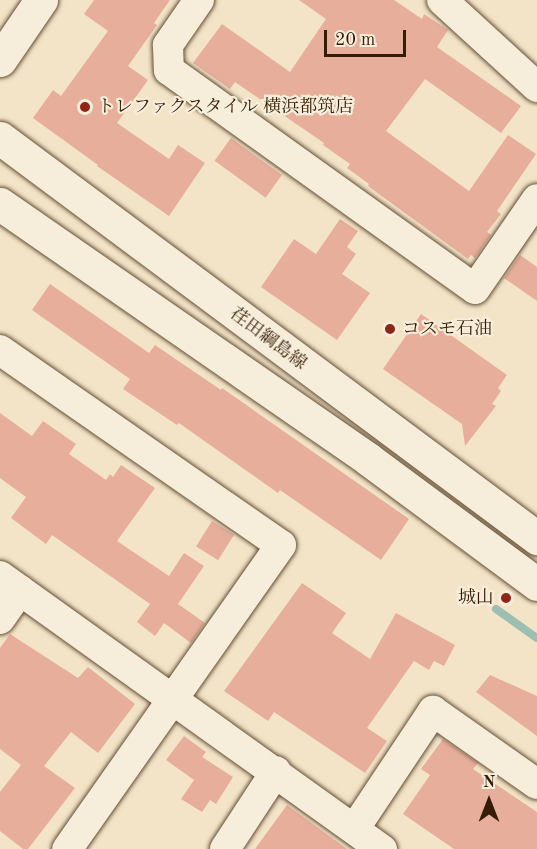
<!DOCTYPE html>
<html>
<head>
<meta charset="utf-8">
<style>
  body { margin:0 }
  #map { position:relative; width:537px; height:849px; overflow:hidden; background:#f3e4c8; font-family:"Old Standard TT","Noto Serif JP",serif }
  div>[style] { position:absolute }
  .stream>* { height:8px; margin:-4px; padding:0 4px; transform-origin:4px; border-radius:4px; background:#9cbfb2 }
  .building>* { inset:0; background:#e7ae9c; transform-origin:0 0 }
  .roads { filter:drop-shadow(0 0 2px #644f35) drop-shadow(0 0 2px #644f35) }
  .minor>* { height:30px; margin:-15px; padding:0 15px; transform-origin:15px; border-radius:15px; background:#f7eddb }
  .tertiary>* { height:33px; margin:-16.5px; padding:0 16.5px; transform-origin:16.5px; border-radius:16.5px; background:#f7eddb }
  .secondary>* { height:33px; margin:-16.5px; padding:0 16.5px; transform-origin:16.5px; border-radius:16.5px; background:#f7eddb }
  .dots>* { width:16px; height:16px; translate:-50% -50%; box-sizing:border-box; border:3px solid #f7eddb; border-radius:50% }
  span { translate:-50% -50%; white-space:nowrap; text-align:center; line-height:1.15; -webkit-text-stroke:4.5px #f7eddb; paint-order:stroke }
  .poi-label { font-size:18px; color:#341d04 }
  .left { translate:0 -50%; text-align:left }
  .right { translate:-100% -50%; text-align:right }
  .street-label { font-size:18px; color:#341d04 }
  .north { position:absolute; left:459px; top:771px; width:60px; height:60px; -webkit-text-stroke:4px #f7eddb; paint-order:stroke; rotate:0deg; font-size:16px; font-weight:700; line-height:24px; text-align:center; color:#341d04 }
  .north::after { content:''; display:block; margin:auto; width:21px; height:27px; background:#341d04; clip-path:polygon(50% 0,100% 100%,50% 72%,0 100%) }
  .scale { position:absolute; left:324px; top:30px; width:82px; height:27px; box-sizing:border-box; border:3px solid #341d04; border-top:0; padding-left:8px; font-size:18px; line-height:21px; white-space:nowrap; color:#341d04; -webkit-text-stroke:4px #f7eddb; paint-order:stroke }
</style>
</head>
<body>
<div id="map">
  <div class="stream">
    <i style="left:496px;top:609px;width:50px;rotate:35.3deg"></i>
  </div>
  <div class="building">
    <i style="clip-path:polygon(94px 0,170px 0,154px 23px,157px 25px,128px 66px,148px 80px,117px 123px,169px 159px,178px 145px,205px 163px,169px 216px,97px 166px,98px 165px,33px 118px,53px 90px,61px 96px,108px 31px,84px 14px)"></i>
    <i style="clip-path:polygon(299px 0,394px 0,422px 19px,424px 14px,448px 30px,437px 47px,521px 106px,501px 133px,425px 79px,386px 131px,469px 191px,508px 135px,536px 154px,497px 211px,501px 214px,487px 232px,491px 235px,475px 258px,471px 255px,468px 259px,368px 186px,369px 184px,347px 168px,350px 164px,323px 145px,324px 143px,235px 82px,230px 89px,193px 63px,222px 24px,290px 72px,326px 19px)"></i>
    <i style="left:231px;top:138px;width:63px;height:28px;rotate:36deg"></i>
    <i style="clip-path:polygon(340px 219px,358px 231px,347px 247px,356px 254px,342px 274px,370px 293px,337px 340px,261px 287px,294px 239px,316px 254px)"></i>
    <i style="clip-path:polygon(520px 255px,537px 267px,537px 301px,504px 278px)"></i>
    <i style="clip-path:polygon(50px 284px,149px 353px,155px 345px,221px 390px,222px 388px,409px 519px,381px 560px,280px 490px,278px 493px,179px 423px,177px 425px,123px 389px,130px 379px,32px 310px)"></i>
    <i style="clip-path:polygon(421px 314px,507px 375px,498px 388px,501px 391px,492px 404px,496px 406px,465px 446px,462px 424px,383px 369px)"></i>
    <i style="clip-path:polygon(0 413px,32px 436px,43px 421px,76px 444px,69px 454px,106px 480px,110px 474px,113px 477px,121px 465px,155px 488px,117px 541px,169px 576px,184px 553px,204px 566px,178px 604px,205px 623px,191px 643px,164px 623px,155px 636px,137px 622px,150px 604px,52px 535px,46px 544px,11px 518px,26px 497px,0 478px)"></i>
    <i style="left:212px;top:521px;width:26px;height:30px;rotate:32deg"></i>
    <i style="clip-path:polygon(302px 583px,346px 613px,332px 633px,370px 659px,396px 613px,455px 645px,444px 666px,434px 661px,429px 670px,414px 661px,367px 728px,387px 741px,365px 773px,274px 712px,268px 721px,224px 691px)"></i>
    <i style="clip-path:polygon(10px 634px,78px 678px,88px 667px,135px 704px,98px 753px,71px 732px,44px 766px,75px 788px,28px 849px,23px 849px,0 831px,0 792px,21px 765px,0 749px,0 648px)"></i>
    <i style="clip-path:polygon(490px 675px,537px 696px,537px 736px,476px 692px)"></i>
    <i style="clip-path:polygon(184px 736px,206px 752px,202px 757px,233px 777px,216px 804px,210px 800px,202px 812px,181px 799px,194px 780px,166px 760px)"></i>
    <i style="clip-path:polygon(443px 739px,478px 763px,473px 769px,537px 812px,537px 849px,454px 849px,403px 814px,430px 775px,421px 769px)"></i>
    <i style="clip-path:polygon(287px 805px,347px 849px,255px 849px)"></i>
  </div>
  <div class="roads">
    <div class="minor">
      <i style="left:199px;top:0;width:55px;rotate:124.6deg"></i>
      <i style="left:168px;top:45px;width:25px;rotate:88deg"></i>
      <i style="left:169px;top:70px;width:376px;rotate:35.6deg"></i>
      <i style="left:475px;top:289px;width:109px;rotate:-55.4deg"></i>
      <i style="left:442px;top:0;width:129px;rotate:42.5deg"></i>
      <i style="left:0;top:350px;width:342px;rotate:34.8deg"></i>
      <i style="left:281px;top:545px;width:372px;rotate:125.1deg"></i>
      <i style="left:0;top:576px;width:470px;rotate:35.6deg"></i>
      <i style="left:0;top:619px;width:35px;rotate:-55deg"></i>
      <i style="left:355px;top:828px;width:141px;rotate:-56.3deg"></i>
      <i style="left:433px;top:711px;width:127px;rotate:35.1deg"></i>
      <i style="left:225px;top:849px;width:93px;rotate:-56.8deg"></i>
    </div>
    <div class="tertiary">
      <i style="left:0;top:60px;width:73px;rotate:-55.7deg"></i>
    </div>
    <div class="secondary">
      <i style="left:0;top:138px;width:670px;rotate:36.68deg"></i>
      <i style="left:0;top:204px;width:448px;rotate:34.7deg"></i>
      <i style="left:368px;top:459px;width:210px;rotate:36.5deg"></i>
    </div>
  </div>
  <div class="dots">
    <i style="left:85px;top:107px;background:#8f2418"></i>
    <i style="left:390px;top:329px;background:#8f2418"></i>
    <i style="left:506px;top:598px;background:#8f2418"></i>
  </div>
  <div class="poi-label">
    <span class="left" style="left:97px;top:107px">トレファクスタイル 横浜都筑店</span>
    <span class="left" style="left:402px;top:329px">コスモ石油</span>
    <span class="right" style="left:494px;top:598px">城山</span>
  </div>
  <div class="street-label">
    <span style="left:268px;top:339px;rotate:37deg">荏田綱島線</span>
  </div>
  <div class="north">N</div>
  <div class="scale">20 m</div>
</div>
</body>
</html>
